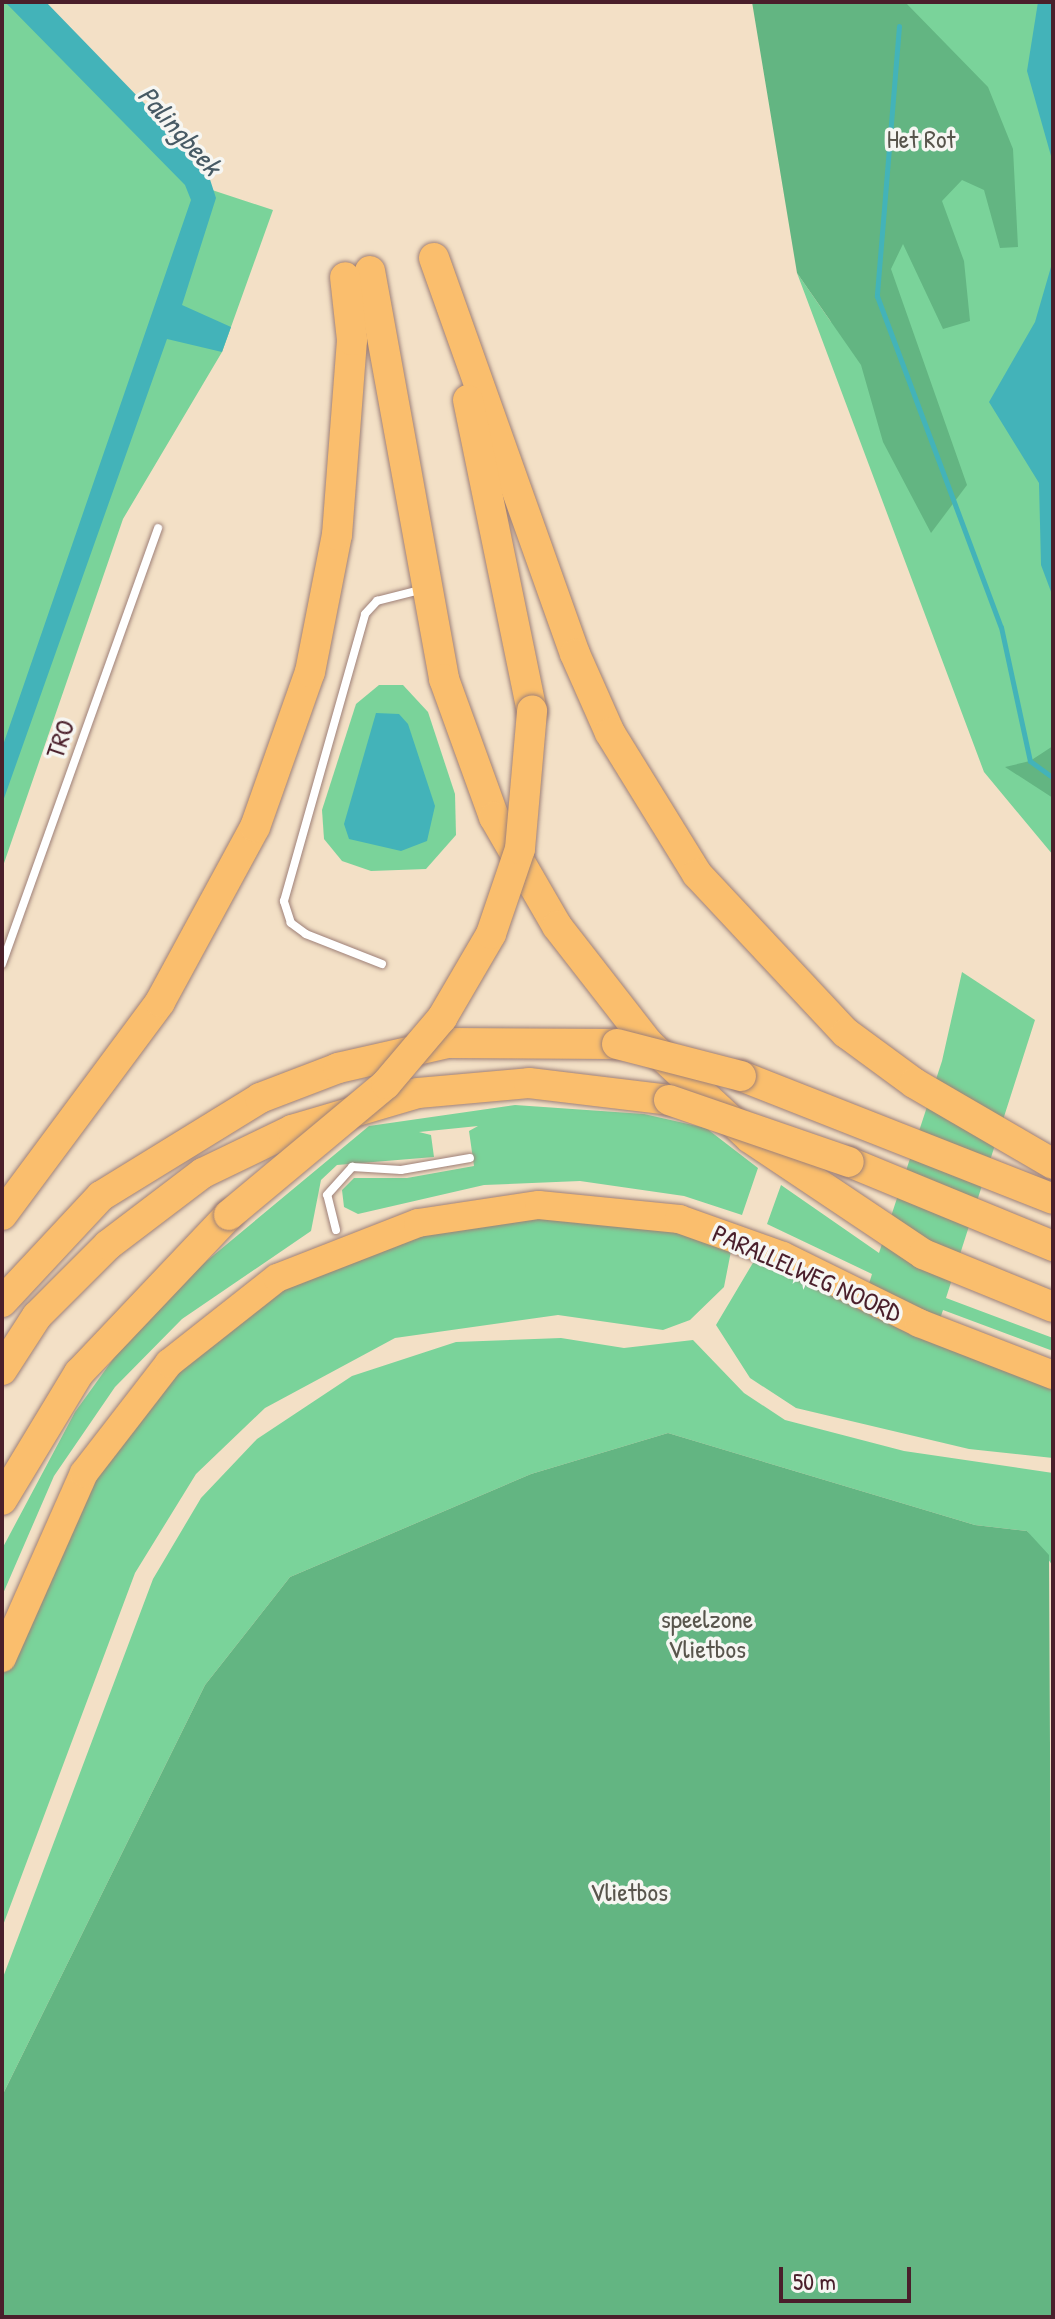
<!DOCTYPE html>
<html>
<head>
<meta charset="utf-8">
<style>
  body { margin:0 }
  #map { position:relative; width:1055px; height:2319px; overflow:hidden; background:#f3e0c6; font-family:"Patrick Hand",sans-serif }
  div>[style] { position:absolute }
  .green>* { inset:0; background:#7ad39a }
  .forest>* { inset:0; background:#63b582 }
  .water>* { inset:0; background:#43b3b9 }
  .stream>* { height:5px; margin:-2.5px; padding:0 2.5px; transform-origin:2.5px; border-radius:2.5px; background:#43b3b9 }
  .roads { filter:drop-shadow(0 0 2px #9e8078) drop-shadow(0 0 2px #9e8078) }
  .service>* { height:8px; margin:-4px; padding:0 4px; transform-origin:4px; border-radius:4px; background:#fff }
  .trunk>* { height:28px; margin:-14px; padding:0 14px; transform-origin:14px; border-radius:14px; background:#fabe6d }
  .motorway>* { height:30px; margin:-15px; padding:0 15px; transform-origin:15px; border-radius:15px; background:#fabe6d }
  .bridges { filter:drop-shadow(0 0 2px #9e8078) drop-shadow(0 0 2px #9e8078) }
  .motorway-bridge>* { height:30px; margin:-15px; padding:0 15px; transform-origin:15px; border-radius:15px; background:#fabe6d }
  span { translate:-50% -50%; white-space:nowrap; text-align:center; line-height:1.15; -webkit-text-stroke:7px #f6f6f2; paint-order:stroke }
  .park-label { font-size:26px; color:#58554c }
  .street-label { font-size:26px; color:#4a1f2b }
  .water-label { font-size:28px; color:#475a64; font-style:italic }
  .frame { position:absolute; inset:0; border:4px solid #4a1f2b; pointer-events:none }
  .scale { position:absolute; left:779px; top:2267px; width:132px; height:36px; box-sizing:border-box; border:4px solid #4a1f2b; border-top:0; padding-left:10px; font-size:24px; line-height:28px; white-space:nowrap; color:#4a1f2b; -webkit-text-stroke:6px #f6f6f2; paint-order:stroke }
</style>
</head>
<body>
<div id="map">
  <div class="green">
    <i style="clip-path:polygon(2px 2px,26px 2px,212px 190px,273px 210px,222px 352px,123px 519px,2px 869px)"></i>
    <i style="clip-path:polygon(755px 2px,1053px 2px,1053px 855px,984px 772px,797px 273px,831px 322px)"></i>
    <i style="clip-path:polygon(379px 685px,403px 685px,428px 712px,455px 794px,456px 835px,426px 869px,371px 871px,342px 861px,324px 839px,322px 810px,356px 704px)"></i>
    <i style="clip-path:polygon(962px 972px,1035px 1020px,946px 1298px,1053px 1338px,1053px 1351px,943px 1310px,934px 1337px,1053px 1383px,1053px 1458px,969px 1449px,796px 1408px,750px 1378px,716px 1325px,757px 1256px,863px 1303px,872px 1274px,767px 1224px,781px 1185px,879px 1253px,942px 1061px)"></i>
    <i style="clip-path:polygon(515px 1105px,644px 1114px,706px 1128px,758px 1168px,742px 1215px,684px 1196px,580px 1181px,484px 1185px,358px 1214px,344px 1207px,342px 1190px,354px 1178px,407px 1178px,474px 1166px,469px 1131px,478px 1126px,419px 1132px,431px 1135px,434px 1157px,337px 1165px,321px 1180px,311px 1231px,182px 1319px,115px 1387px,54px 1476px,2px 1596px,2px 1549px,75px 1412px,121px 1348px,197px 1269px,369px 1126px)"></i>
    <i style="clip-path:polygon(601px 1215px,732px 1246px,724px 1287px,690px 1320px,663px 1330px,558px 1315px,395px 1338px,265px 1408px,196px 1474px,135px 1573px,2px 1928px,2px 1677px,102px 1460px,181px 1363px,282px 1287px,350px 1254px,504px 1216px)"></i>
    <i style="clip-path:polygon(561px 1338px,624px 1348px,693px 1340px,744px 1393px,785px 1420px,904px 1451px,1053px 1473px,1053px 1566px,1027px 1531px,975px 1525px,668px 1433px,531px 1474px,290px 1577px,205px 1685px,2px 2096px,2px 1980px,153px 1579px,201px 1498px,257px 1439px,352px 1376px,456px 1342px)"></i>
  </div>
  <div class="forest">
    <i style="clip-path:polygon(752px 2px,905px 2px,988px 87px,1013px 149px,1018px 247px,1000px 248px,984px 190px,962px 180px,942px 201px,964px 261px,970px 321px,943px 329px,903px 244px,891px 269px,967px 485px,931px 533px,883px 442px,861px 365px,797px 273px)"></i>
    <i style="clip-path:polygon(1053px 746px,1053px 798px,1005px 767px,1030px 761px)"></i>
    <i style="clip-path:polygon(668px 1433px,975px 1525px,1027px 1531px,1049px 1555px,1053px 2317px,2px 2317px,2px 2096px,205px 1685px,290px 1577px,531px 1474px)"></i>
  </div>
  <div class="water">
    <i style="clip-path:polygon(5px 2px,46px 2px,206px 167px,216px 198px,182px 305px,231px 327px,222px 352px,167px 339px,2px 804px,2px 748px,191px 200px,185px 185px)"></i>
    <i style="clip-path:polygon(1038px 2px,1053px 2px,1053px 163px,1027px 71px)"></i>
    <i style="clip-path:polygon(1053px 260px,1053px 597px,1041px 565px,1039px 483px,989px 402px,1035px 322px)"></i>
    <i style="clip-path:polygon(376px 713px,399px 714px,408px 724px,435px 806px,427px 841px,401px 851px,349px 839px,344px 824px)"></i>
  </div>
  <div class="stream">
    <i style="left:899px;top:26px;width:271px;rotate:94.7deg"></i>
    <i style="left:877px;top:296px;width:353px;rotate:69.5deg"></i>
    <i style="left:1001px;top:627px;width:137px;rotate:77.8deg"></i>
    <i style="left:1030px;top:761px;width:29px;rotate:36deg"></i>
  </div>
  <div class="roads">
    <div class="service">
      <i style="left:2px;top:964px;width:463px;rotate:-70.3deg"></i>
      <i style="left:382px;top:964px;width:82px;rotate:-158.5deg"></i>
      <i style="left:306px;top:934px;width:19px;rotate:-144deg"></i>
      <i style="left:291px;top:923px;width:23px;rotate:-108deg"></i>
      <i style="left:284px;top:901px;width:298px;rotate:-74.2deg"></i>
      <i style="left:365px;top:614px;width:18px;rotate:-47deg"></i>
      <i style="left:377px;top:601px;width:49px;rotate:-14.3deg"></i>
      <i style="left:336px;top:1230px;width:36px;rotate:-104deg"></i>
      <i style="left:327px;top:1195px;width:38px;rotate:-48deg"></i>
      <i style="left:352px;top:1167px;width:49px;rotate:3.5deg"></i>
      <i style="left:401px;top:1170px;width:70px;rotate:-9.9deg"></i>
    </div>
    <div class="trunk">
      <i style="left:2px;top:1658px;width:202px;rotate:-66.1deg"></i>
      <i style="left:84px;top:1473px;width:139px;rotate:-52.3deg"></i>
      <i style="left:169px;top:1363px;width:137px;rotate:-38.2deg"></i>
      <i style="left:277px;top:1278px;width:151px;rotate:-21.3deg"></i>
      <i style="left:418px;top:1223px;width:122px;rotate:-8.5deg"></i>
      <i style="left:539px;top:1205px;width:141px;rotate:5.7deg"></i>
      <i style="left:679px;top:1219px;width:110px;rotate:19.6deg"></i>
      <i style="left:783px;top:1256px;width:152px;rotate:26.2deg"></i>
      <i style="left:919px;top:1323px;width:144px;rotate:21.2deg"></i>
    </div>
    <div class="motorway">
      <i style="left:434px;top:258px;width:420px;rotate:70.4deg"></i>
      <i style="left:575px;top:654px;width:86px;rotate:66.1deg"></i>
      <i style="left:610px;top:733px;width:166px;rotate:58.3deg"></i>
      <i style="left:697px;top:874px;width:218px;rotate:46.9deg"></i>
      <i style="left:846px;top:1033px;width:84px;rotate:36.3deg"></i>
      <i style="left:914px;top:1083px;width:161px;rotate:30.2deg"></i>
      <i style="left:370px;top:271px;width:415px;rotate:79.7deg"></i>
      <i style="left:444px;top:679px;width:147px;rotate:70.1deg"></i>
      <i style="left:494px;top:817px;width:126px;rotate:60deg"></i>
      <i style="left:557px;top:926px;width:150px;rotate:52.1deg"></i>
      <i style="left:649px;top:1044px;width:138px;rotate:42.9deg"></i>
      <i style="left:750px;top:1138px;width:208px;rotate:33.8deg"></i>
      <i style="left:923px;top:1254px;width:140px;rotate:22.2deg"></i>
      <i style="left:468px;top:400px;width:318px;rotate:78.4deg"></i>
      <i style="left:741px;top:1076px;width:335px;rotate:21.5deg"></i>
      <i style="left:849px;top:1162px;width:221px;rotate:22.4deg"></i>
      <i style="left:2px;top:1215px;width:265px;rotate:-53.4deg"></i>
      <i style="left:160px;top:1002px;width:199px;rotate:-61.5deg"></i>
      <i style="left:255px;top:827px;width:164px;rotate:-70.5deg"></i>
      <i style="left:310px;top:672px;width:140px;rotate:-78.9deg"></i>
      <i style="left:337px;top:535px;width:196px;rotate:-85.6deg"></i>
      <i style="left:352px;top:340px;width:63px;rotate:-96.3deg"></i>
      <i style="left:2px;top:1302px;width:145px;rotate:-47deg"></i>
      <i style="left:101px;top:1196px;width:187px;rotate:-31.6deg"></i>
      <i style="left:260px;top:1098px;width:84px;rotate:-21deg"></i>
      <i style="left:338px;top:1068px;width:113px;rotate:-12.8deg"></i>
      <i style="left:448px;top:1043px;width:169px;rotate:0.3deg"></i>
      <i style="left:2px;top:1370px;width:64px;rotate:-57.1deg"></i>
      <i style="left:37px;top:1316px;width:100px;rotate:-45deg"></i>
      <i style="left:108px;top:1245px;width:119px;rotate:-37.2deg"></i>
      <i style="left:203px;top:1173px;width:99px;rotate:-25.8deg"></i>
      <i style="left:292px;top:1130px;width:131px;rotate:-16.4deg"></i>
      <i style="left:418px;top:1093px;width:111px;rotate:-5.1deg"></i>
      <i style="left:529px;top:1083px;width:141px;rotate:6.9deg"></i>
      <i style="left:2px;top:1500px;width:149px;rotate:-58.8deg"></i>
      <i style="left:79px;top:1373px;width:218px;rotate:-46.5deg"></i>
    </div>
  </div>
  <div class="bridges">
    <div class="motorway-bridge">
      <i style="left:617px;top:1044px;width:128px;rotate:14.5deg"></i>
      <i style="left:669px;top:1100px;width:190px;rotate:19deg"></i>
      <i style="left:229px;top:1215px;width:204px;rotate:-39.8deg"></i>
      <i style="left:386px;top:1084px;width:87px;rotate:-49.7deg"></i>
      <i style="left:442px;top:1018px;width:97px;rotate:-59.7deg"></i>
      <i style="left:491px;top:934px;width:90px;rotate:-71.2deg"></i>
      <i style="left:520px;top:849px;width:139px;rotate:-85deg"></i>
    </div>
  </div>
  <div class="park-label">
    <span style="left:921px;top:139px">Het Rot</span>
    <span style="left:707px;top:1634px">speelzone<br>Vlietbos</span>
    <span style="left:629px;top:1892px">Vlietbos</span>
  </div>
  <div class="street-label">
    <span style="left:60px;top:739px;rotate:-71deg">TRO</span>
    <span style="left:807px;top:1273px;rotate:24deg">PARALLELWEG NOORD</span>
  </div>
  <div class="water-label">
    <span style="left:180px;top:130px;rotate:48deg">Palingbeek</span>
  </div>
  <div class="frame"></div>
  <div class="scale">50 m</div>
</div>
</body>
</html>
